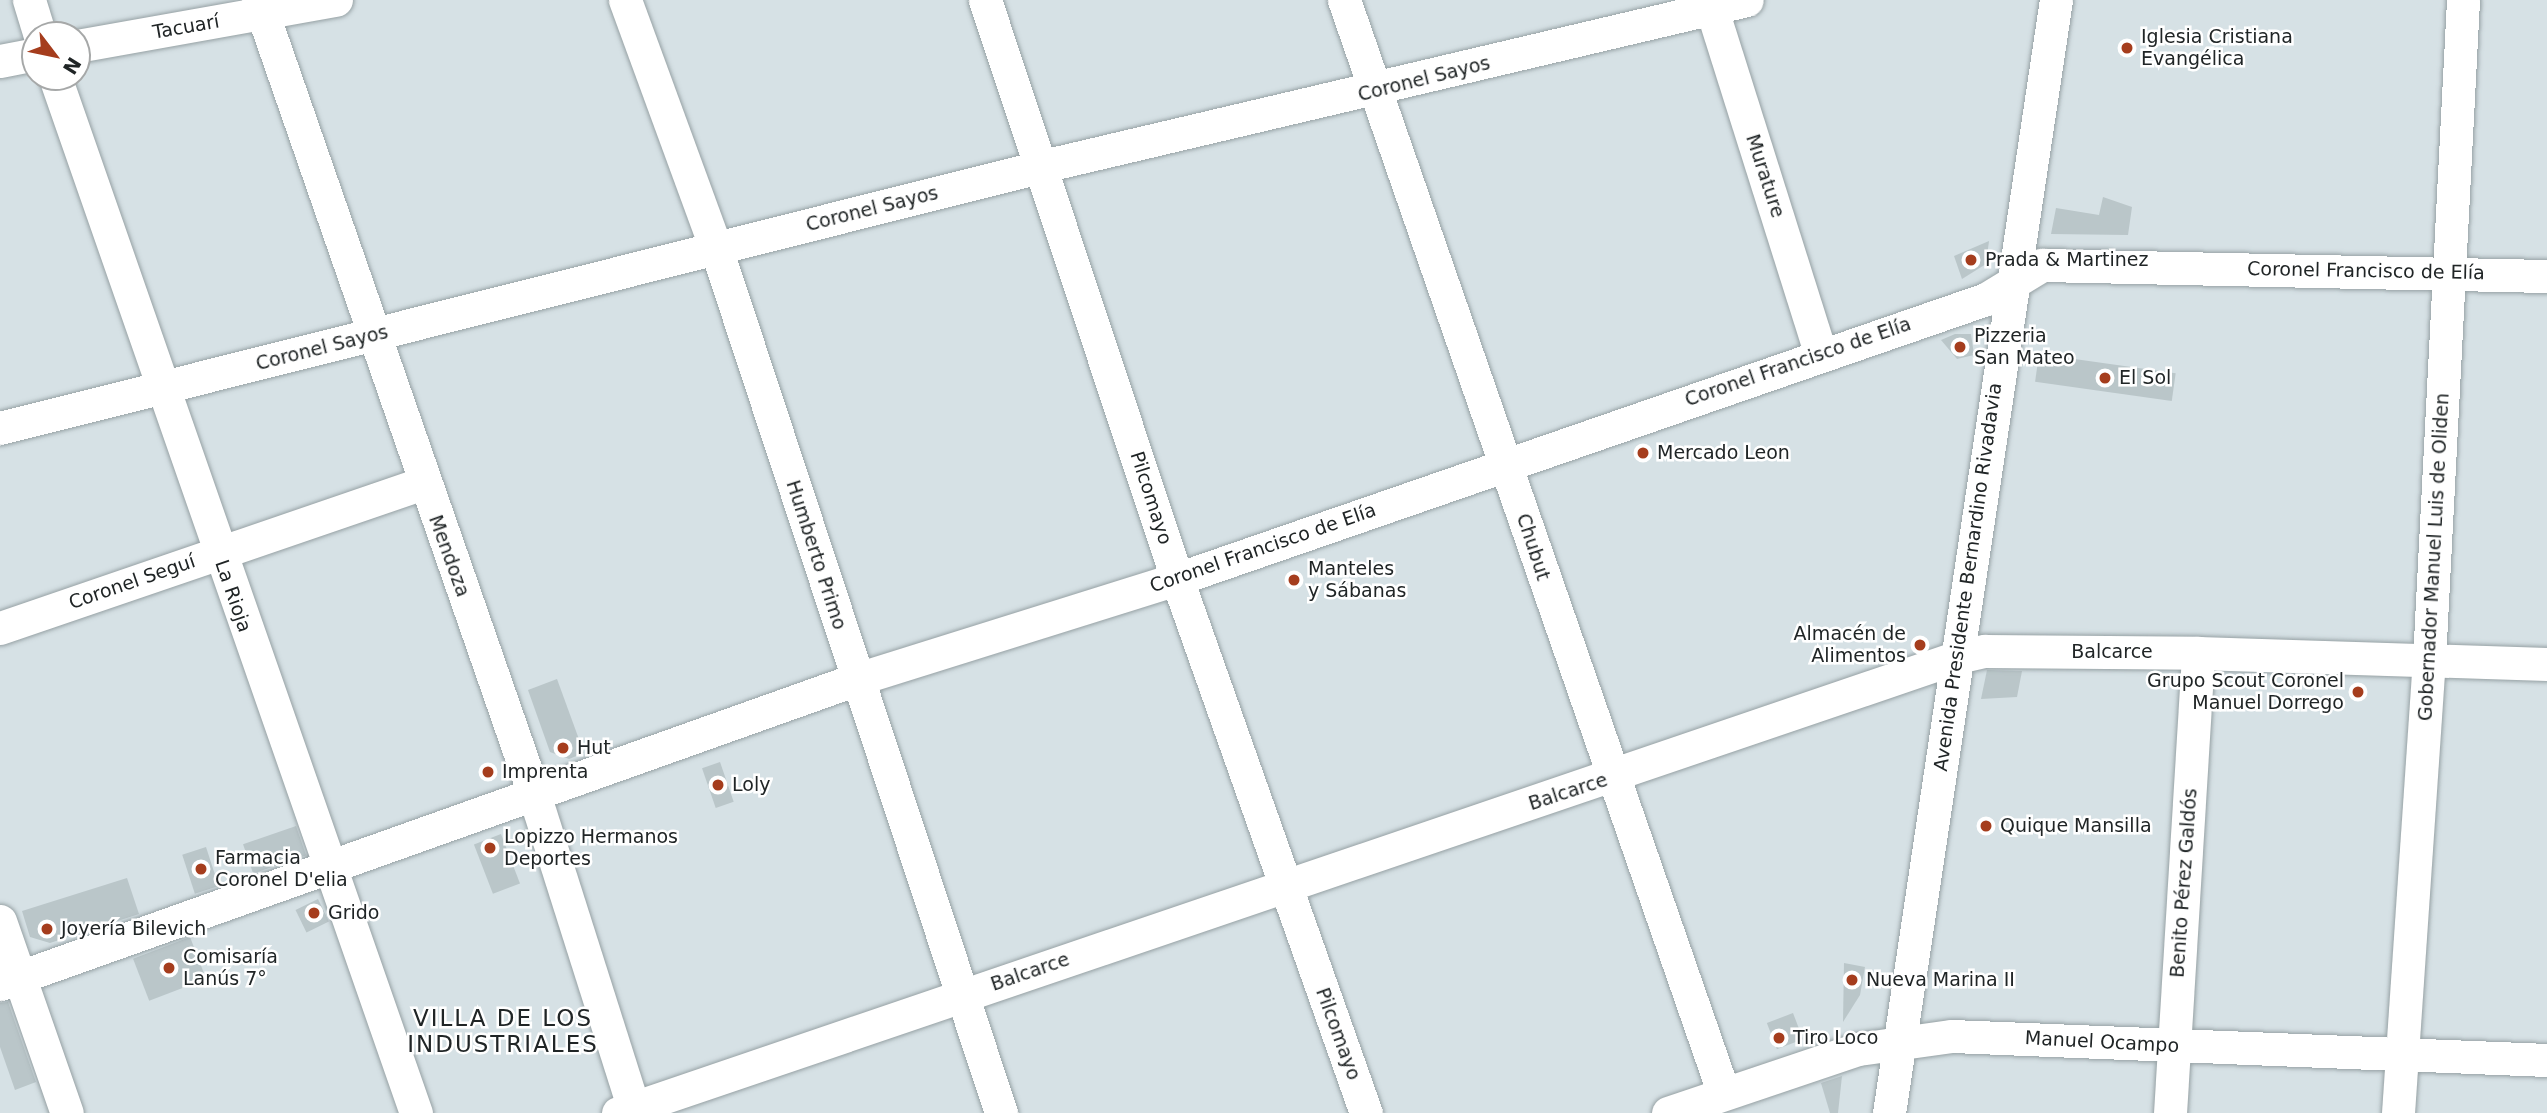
<!DOCTYPE html>
<html>
<head>
<meta charset="utf-8">
<style>
  body { margin:0 }
  #map { position:relative; width:2547px; height:1113px; overflow:hidden; background:#d6e1e5; font-family:"DejaVu Sans",sans-serif }
  div>[style] { position:absolute }
  .building>* { inset:0; background:#bac6c9; transform-origin:0 0 }
  .roads { filter:drop-shadow(0 0 2px #96a1a4) drop-shadow(0 0 2px #96a1a4) }
  .minor>* { height:33px; margin:-16.5px; padding:0 16.5px; transform-origin:16.5px; border-radius:16.5px; background:#fff }
  .dots>* { width:19px; height:19px; translate:-50% -50%; box-sizing:border-box; border:4px solid #fff; border-radius:50% }
  span { translate:-50% -50%; white-space:nowrap; text-align:center; line-height:1.15; -webkit-text-stroke:5px #fff; paint-order:stroke }
  .street-label { font-size:19px; color:#202526 }
  .poi-label { font-size:19px; color:#202526 }
  .left { translate:0 -50%; text-align:left }
  .right { translate:-100% -50%; text-align:right }
  .quarter-label { font-size:23px; color:#202526; letter-spacing:2px }
  .north { position:absolute; left:21px; top:21px; width:70px; height:70px; box-sizing:border-box; background:#fff; border:2px solid #a6a8a8; border-radius:50%; rotate:122deg; font-size:19px; font-weight:700; line-height:28px; text-align:center; color:#202526 }
  .north::after { content:''; display:block; margin:auto; width:24px; height:32px; background:#a53d1d; clip-path:polygon(50% 0,100% 100%,50% 72%,0 100%) }
</style>
</head>
<body>
<div id="map">
  <div class="building">
    <i style="clip-path:polygon(2103px 197px,2132px 207px,2128px 235px,2051px 234px,2056px 208px,2099px 215px)"></i>
    <i style="clip-path:polygon(1989px 241px,1986px 264px,1962px 279px,1954px 256px)"></i>
    <i style="clip-path:polygon(1955px 334px,1971px 334px,1974px 355px,1957px 359px,1941px 340px)"></i>
    <i style="left:2039px;top:354px;width:138px;height:28px;rotate:8deg"></i>
    <i style="clip-path:polygon(1987px 670px,2022px 671px,2017px 697px,1981px 699px)"></i>
    <i style="clip-path:polygon(557px 679px,584px 753px,569px 759px,550px 752px,528px 690px)"></i>
    <i style="left:720px;top:762px;width:42px;height:19px;rotate:71deg"></i>
    <i style="left:296px;top:826px;width:31px;height:56px;rotate:71deg"></i>
    <i style="left:501px;top:834px;width:53px;height:29px;rotate:69deg"></i>
    <i style="left:206px;top:847px;width:41px;height:25px;rotate:72deg"></i>
    <i style="clip-path:polygon(127px 878px,139px 914px,50px 943px,30px 937px,22px 911px)"></i>
    <i style="left:318px;top:899px;width:25px;height:25px;rotate:64deg"></i>
    <i style="left:190px;top:937px;width:45px;height:61px;rotate:69deg"></i>
    <i style="clip-path:polygon(1844px 963px,1865px 967px,1860px 995px,1843px 1022px)"></i>
    <i style="clip-path:polygon(8px 1002px,36px 1082px,15px 1090px,0 1047px,0 1003px)"></i>
    <i style="left:1793px;top:1013px;width:28px;height:28px;rotate:69deg"></i>
    <i style="clip-path:polygon(1842px 1076px,1838px 1113px,1830px 1113px,1821px 1083px)"></i>
  </div>
  <div class="roads">
    <div class="minor">
      <i style="left:29px;top:0;width:37px;rotate:73deg"></i>
      <i style="left:258px;top:0;width:841px;rotate:70.83deg"></i>
      <i style="left:534px;top:794px;width:335px;rotate:72.4deg"></i>
      <i style="left:625px;top:0;width:264px;rotate:69.9deg"></i>
      <i style="left:716px;top:248px;width:911px;rotate:71.76deg"></i>
      <i style="left:985px;top:0;width:610px;rotate:71.65deg"></i>
      <i style="left:1177px;top:579px;width:566px;rotate:70.51deg"></i>
      <i style="left:1344px;top:0;width:1158px;rotate:70.85deg"></i>
      <i style="left:1709px;top:0;width:369px;rotate:72.5deg"></i>
      <i style="left:77px;top:46px;width:263px;rotate:-10.1deg"></i>
      <i style="left:0;top:61px;width:36px;rotate:-11deg"></i>
      <i style="left:55px;top:77px;width:1097px;rotate:70.79deg"></i>
      <i style="left:0;top:428px;width:1075px;rotate:-14.1deg"></i>
      <i style="left:1043px;top:166px;width:723px;rotate:-13.27deg"></i>
      <i style="left:0;top:628px;width:447px;rotate:-18.9deg"></i>
      <i style="left:0;top:921px;width:203px;rotate:70.8deg"></i>
      <i style="left:0;top:984px;width:910px;rotate:-19.59deg"></i>
      <i style="left:857px;top:679px;width:335px;rotate:-17.4deg"></i>
      <i style="left:1177px;top:579px;width:856px;rotate:-19.09deg"></i>
      <i style="left:1986px;top:299px;width:66px;rotate:-31.3deg"></i>
      <i style="left:2042px;top:265px;width:505px;rotate:1.25deg"></i>
      <i style="left:618px;top:1113px;width:1415px;rotate:-18.79deg"></i>
      <i style="left:1958px;top:657px;width:28px;rotate:-13deg"></i>
      <i style="left:1985px;top:651px;width:213px;rotate:0.5deg"></i>
      <i style="left:2198px;top:653px;width:349px;rotate:1.8deg"></i>
      <i style="left:1668px;top:1113px;width:200px;rotate:-18.6deg"></i>
      <i style="left:1858px;top:1049px;width:95px;rotate:-7.9deg"></i>
      <i style="left:1952px;top:1036px;width:595px;rotate:2.31deg"></i>
      <i style="left:1889px;top:1113px;width:1125px;rotate:-81.47deg"></i>
      <i style="left:2170px;top:1113px;width:461px;rotate:-86.5deg"></i>
      <i style="left:2398px;top:1113px;width:454px;rotate:-86.1deg"></i>
      <i style="left:2429px;top:660px;width:661px;rotate:-87.05deg"></i>
    </div>
  </div>
  <div class="dots">
    <i style="left:2127px;top:48px;background:#a53d1d"></i>
    <i style="left:1971px;top:260px;background:#a53d1d"></i>
    <i style="left:1960px;top:347px;background:#a53d1d"></i>
    <i style="left:2105px;top:378px;background:#a53d1d"></i>
    <i style="left:1643px;top:453px;background:#a53d1d"></i>
    <i style="left:1294px;top:580px;background:#a53d1d"></i>
    <i style="left:1920px;top:645px;background:#a53d1d"></i>
    <i style="left:2358px;top:692px;background:#a53d1d"></i>
    <i style="left:563px;top:748px;background:#a53d1d"></i>
    <i style="left:488px;top:772px;background:#a53d1d"></i>
    <i style="left:718px;top:785px;background:#a53d1d"></i>
    <i style="left:1986px;top:826px;background:#a53d1d"></i>
    <i style="left:490px;top:848px;background:#a53d1d"></i>
    <i style="left:201px;top:869px;background:#a53d1d"></i>
    <i style="left:314px;top:913px;background:#a53d1d"></i>
    <i style="left:47px;top:929px;background:#a53d1d"></i>
    <i style="left:169px;top:968px;background:#a53d1d"></i>
    <i style="left:1852px;top:980px;background:#a53d1d"></i>
    <i style="left:1779px;top:1038px;background:#a53d1d"></i>
  </div>
  <div class="street-label">
    <span style="left:186px;top:27px;rotate:-10deg">Tacuarí</span>
    <span style="left:1424px;top:79px;rotate:-14deg">Coronel Sayos</span>
    <span style="left:1765px;top:176px;rotate:72deg">Murature</span>
    <span style="left:872px;top:209px;rotate:-14deg">Coronel Sayos</span>
    <span style="left:2366px;top:271px;rotate:1deg">Coronel Francisco de Elía</span>
    <span style="left:322px;top:348px;rotate:-14deg">Coronel Sayos</span>
    <span style="left:1798px;top:362px;rotate:-19deg">Coronel Francisco de Elía</span>
    <span style="left:1151px;top:498px;rotate:72deg">Pilcomayo</span>
    <span style="left:1533px;top:547px;rotate:72deg">Chubut</span>
    <span style="left:1263px;top:548px;rotate:-19deg">Coronel Francisco de Elía</span>
    <span style="left:816px;top:555px;rotate:72deg">Humberto Primo</span>
    <span style="left:449px;top:556px;rotate:70deg">Mendoza</span>
    <span style="left:2434px;top:557px;rotate:-87deg">Gobernador Manuel Luis de Oliden</span>
    <span style="left:1968px;top:577px;rotate:-82deg">Avenida Presidente Bernardino Rivadavia</span>
    <span style="left:132px;top:582px;rotate:-19deg">Coronel Seguí</span>
    <span style="left:233px;top:596px;rotate:71deg">La Rioja</span>
    <span style="left:2112px;top:652px">Balcarce</span>
    <span style="left:1568px;top:792px;rotate:-18deg">Balcarce</span>
    <span style="left:2184px;top:883px;rotate:-86deg">Benito Pérez Galdós</span>
    <span style="left:1030px;top:972px;rotate:-19deg">Balcarce</span>
    <span style="left:1338px;top:1034px;rotate:70deg">Pilcomayo</span>
    <span style="left:2102px;top:1042px;rotate:3deg">Manuel Ocampo</span>
  </div>
  <div class="poi-label">
    <span class="left" style="left:2141px;top:48px">Iglesia Cristiana<br>Evangélica</span>
    <span class="left" style="left:1985px;top:260px">Prada &amp; Martinez</span>
    <span class="left" style="left:1974px;top:347px">Pizzeria<br>San Mateo</span>
    <span class="left" style="left:2119px;top:378px">El Sol</span>
    <span class="left" style="left:1657px;top:453px">Mercado Leon</span>
    <span class="left" style="left:1308px;top:580px">Manteles<br>y Sábanas</span>
    <span class="right" style="left:1906px;top:645px">Almacén de<br>Alimentos</span>
    <span class="right" style="left:2344px;top:692px">Grupo Scout Coronel<br>Manuel Dorrego</span>
    <span class="left" style="left:577px;top:748px">Hut</span>
    <span class="left" style="left:502px;top:772px">Imprenta</span>
    <span class="left" style="left:732px;top:785px">Loly</span>
    <span class="left" style="left:2000px;top:826px">Quique Mansilla</span>
    <span class="left" style="left:504px;top:848px">Lopizzo Hermanos<br>Deportes</span>
    <span class="left" style="left:215px;top:869px">Farmacia<br>Coronel D'elia</span>
    <span class="left" style="left:328px;top:913px">Grido</span>
    <span class="left" style="left:61px;top:929px">Joyería Bilevich</span>
    <span class="left" style="left:183px;top:968px">Comisaría<br>Lanús 7°</span>
    <span class="left" style="left:1866px;top:980px">Nueva Marina II</span>
    <span class="left" style="left:1793px;top:1038px">Tiro Loco</span>
  </div>
  <div class="quarter-label">
    <span style="left:503px;top:1031px">VILLA DE LOS<br>INDUSTRIALES</span>
  </div>
  <div class="north">N</div>
</div>
</body>
</html>
